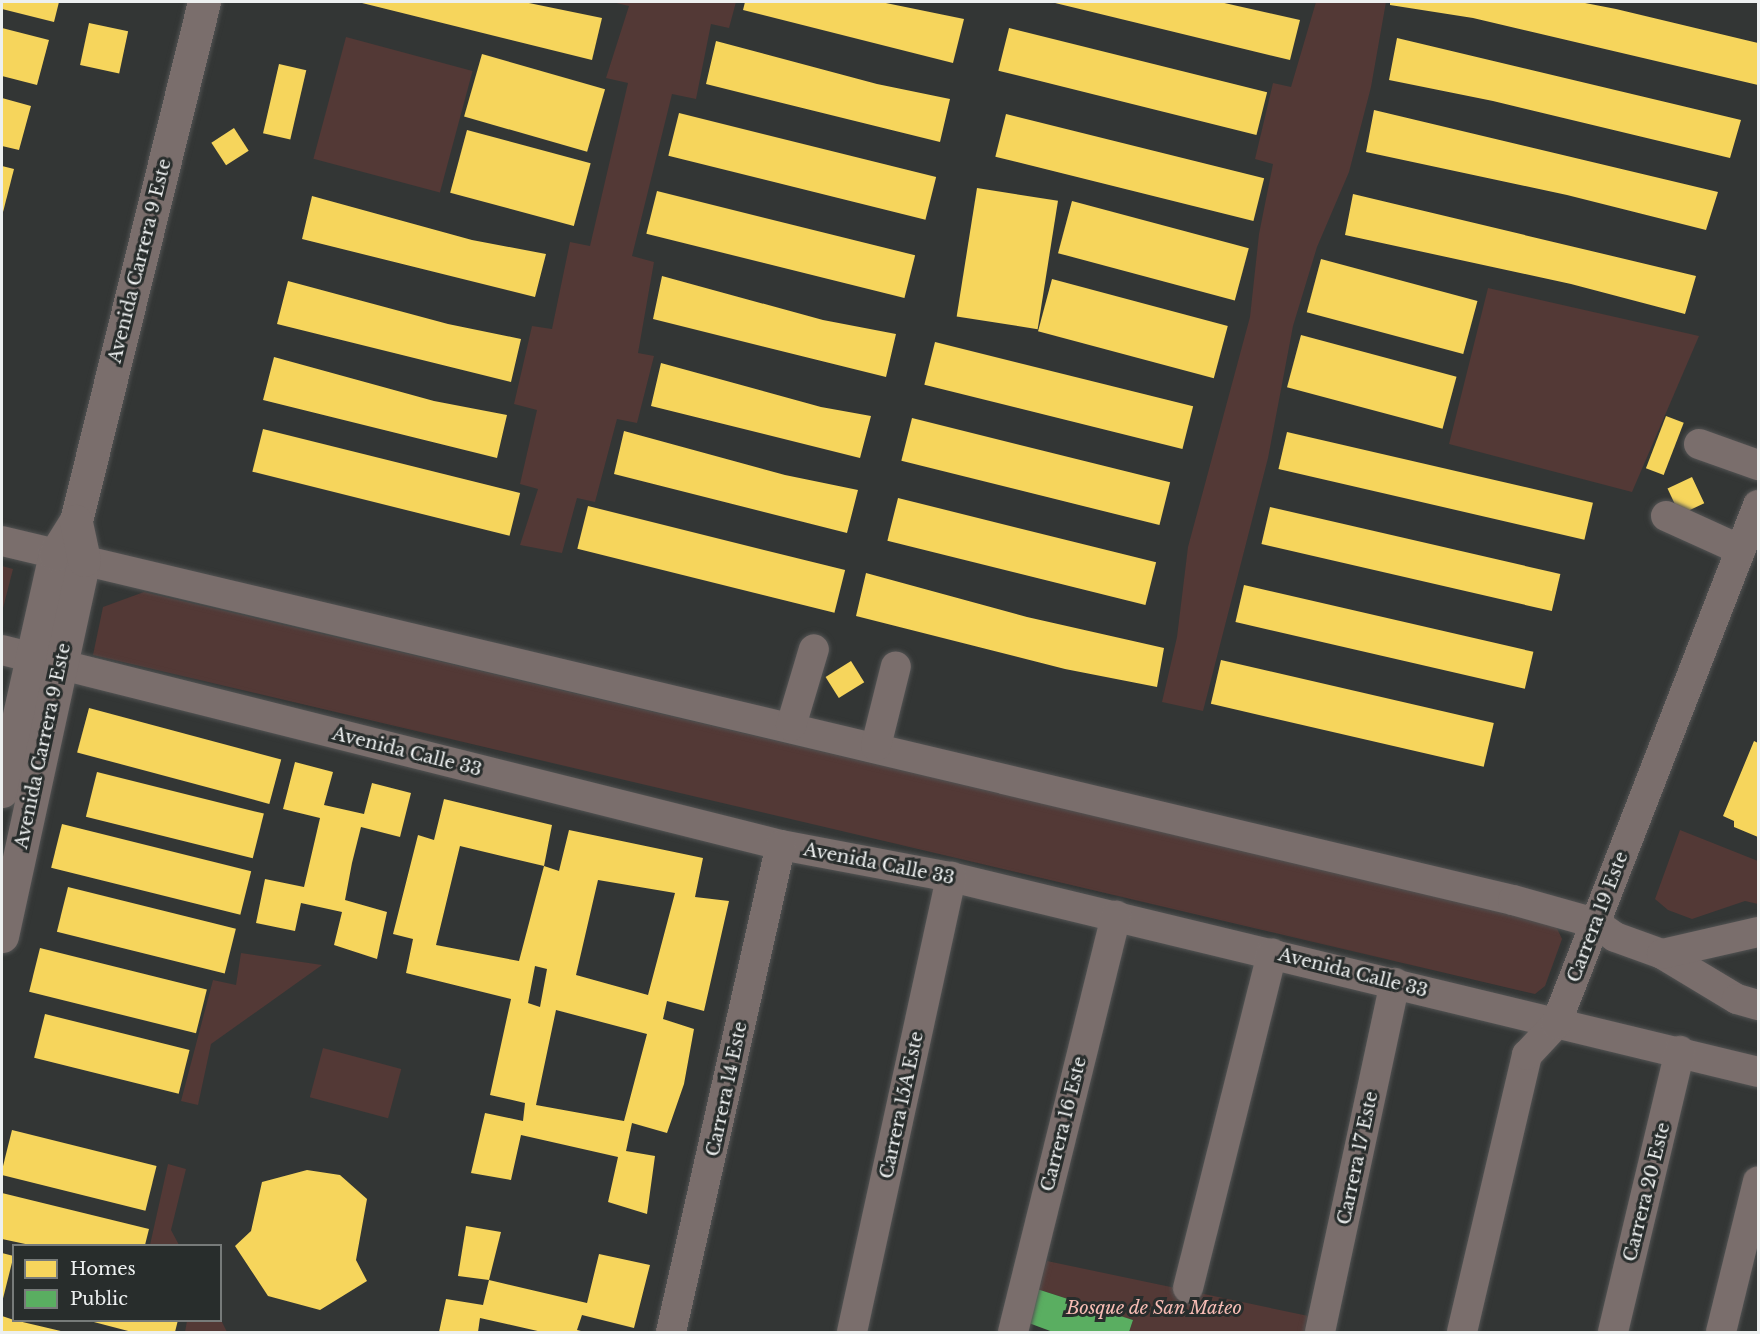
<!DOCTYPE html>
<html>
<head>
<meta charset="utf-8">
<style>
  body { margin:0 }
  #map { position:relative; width:1760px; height:1334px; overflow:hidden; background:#333635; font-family:"Libre Baskerville",serif }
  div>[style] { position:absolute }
  .green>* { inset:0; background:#533936; transform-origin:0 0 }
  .homes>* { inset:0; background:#f6d55c; transform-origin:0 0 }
  .public>* { inset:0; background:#5aae61 }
  .roads { filter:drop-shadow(0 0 2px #525353) drop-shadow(0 0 2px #525353) }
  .minor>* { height:30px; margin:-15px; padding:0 15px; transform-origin:15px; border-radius:15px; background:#7a6e6c }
  .major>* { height:33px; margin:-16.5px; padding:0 16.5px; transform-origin:16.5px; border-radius:16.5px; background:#7a6e6c }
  span { translate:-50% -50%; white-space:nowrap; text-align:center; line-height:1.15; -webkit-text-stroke:6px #282d2c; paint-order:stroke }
  .street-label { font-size:18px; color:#edf0f0 }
  .park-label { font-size:18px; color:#f6bcb4; font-style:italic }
  .frame { position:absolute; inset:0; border:3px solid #edf0f0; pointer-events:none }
  .legend { position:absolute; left:12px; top:1244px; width:210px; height:78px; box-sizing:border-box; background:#282d2c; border:2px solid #777b7a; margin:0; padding:8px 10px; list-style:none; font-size:18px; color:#edf0f0 }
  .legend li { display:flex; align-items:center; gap:12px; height:30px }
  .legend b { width:30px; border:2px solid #777b7a }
</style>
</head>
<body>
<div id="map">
  <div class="green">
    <i style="clip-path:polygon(612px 2px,736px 2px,729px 28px,711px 24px,696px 99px,672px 94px,632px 256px,654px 262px,638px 353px,654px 356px,637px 423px,617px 419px,595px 502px,577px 498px,562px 553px,520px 545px,538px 489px,520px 484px,537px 410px,514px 404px,532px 326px,552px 329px,570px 242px,590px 246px,628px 83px,606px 78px,629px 6px)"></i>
    <i style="clip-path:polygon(1316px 2px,1386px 2px,1371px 87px,1349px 172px,1317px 247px,1293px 326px,1268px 458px,1203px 711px,1162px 702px,1177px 637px,1188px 547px,1250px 317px,1259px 234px,1273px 164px,1255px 159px,1273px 83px,1291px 87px)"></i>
    <i style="left:346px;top:37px;width:131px;height:126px;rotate:15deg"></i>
    <i style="clip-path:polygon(1488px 288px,1699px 336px,1632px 492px,1449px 444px)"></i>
    <i style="clip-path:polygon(2px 566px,13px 569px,2px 612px)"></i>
    <i style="clip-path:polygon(144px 592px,1555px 924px,1562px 939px,1545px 986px,1535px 994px,93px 655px,103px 607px)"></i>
    <i style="clip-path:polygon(1680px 830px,1758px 861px,1758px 904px,1745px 901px,1692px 919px,1668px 910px,1655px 899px)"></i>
    <i style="clip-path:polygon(241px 953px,322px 965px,211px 1044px,198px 1105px,181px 1101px,213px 980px,236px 985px)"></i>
    <i style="left:323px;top:1048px;width:81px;height:51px;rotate:15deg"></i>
    <i style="clip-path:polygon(168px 1164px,186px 1169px,171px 1230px,179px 1245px,150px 1245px)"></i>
    <i style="clip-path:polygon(1047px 1261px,1318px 1318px,1315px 1332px,1129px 1332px,1133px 1320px,1037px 1289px)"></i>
    <i style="clip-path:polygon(221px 1320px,227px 1332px,185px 1332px,187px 1321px)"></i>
  </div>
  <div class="homes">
    <i style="clip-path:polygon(2px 2px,59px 2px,54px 22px,2px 9px)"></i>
    <i style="clip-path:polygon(358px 2px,524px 2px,602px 18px,592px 60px)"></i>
    <i style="clip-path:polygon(745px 2px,881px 2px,964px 19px,953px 63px,743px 10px)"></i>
    <i style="clip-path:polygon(1051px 2px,1220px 2px,1300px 20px,1290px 60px)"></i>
    <i style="clip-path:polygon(1390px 2px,1580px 2px,1616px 9px,1758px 43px,1758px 85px,1473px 18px,1390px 5px)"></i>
    <i style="left:89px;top:23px;width:40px;height:43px;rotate:12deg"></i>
    <i style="clip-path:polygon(2px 28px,49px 40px,37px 85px,2px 76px)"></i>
    <i style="left:1009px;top:28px;width:266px;height:44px;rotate:14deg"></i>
    <i style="clip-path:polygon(1397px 38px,1741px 120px,1730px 158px,1493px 101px,1389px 80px)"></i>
    <i style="clip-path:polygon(716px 41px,877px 84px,950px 99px,940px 142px,706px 84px)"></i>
    <i style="left:482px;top:54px;width:128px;height:65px;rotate:16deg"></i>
    <i style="left:279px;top:64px;width:28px;height:71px;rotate:13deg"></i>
    <i style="clip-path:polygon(2px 98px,31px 106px,19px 150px,2px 146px)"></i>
    <i style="clip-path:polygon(1374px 110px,1718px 192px,1706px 230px,1567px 195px,1366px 152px)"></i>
    <i style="left:679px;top:113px;width:265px;height:44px;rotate:14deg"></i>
    <i style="left:1006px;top:114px;width:266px;height:44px;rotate:14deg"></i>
    <i style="left:234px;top:128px;width:27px;height:27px;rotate:57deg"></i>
    <i style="left:467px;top:130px;width:128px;height:65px;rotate:15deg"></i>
    <i style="clip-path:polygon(2px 166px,14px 169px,2px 216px)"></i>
    <i style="left:977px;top:188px;width:82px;height:130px;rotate:9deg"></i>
    <i style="left:657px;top:191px;width:266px;height:44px;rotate:14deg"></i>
    <i style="clip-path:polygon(1353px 194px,1696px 276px,1685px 314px,1571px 284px,1345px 235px)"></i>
    <i style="clip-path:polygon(312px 196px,472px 240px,546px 254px,535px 297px,302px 239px)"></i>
    <i style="left:1072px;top:201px;width:183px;height:54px;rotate:15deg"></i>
    <i style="left:1321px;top:259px;width:162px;height:55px;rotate:15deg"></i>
    <i style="clip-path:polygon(662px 276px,823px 320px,896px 334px,886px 377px,653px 319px)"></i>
    <i style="left:1052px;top:279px;width:182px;height:54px;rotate:15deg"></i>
    <i style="clip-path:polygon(288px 281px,448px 324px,521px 339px,511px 382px,277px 324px)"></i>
    <i style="left:1301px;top:335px;width:161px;height:54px;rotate:15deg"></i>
    <i style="left:935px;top:342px;width:266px;height:44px;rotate:14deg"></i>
    <i style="clip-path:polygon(274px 357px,434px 401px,507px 415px,497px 458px,263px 400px)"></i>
    <i style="clip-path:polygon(661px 363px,821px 407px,871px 416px,860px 458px,651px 406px)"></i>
    <i style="left:1666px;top:416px;width:19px;height:56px;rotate:21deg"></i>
    <i style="left:912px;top:418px;width:266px;height:44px;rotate:14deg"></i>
    <i style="left:263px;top:429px;width:265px;height:44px;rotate:14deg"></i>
    <i style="clip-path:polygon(624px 431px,785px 475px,858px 490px,847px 533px,614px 474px)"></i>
    <i style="left:1287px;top:432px;width:314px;height:38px;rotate:13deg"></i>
    <i style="left:1692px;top:477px;width:29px;height:27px;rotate:65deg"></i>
    <i style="left:898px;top:498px;width:266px;height:44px;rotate:14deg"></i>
    <i style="left:588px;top:506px;width:265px;height:44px;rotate:14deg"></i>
    <i style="left:1270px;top:507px;width:298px;height:38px;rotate:13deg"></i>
    <i style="clip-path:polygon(866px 573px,1027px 617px,1164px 648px,1157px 687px,1065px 669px,856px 616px)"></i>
    <i style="left:1244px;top:585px;width:297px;height:38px;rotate:13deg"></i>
    <i style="left:1221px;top:660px;width:280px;height:45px;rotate:13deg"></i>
    <i style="left:851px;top:661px;width:25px;height:30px;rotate:58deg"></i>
    <i style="left:89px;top:708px;width:199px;height:46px;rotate:15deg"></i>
    <i style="clip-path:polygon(1754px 741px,1758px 743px,1758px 837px,1734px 827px,1734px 821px,1723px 816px)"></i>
    <i style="clip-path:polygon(295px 762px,333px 772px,324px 805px,364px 814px,372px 783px,411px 793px,400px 837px,361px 827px,352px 863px,345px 900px,387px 912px,377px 959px,334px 945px,342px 912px,301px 903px,295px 931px,256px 923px,265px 879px,304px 887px,320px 818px,283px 809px)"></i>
    <i style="left:97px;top:772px;width:172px;height:46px;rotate:14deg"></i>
    <i style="clip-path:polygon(evenodd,444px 799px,552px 825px,544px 866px,460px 846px,436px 945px,519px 961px,544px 866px,559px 871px,569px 830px,703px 858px,695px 897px,729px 901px,704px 1011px,667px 1001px,663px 1019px,694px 1029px,684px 1084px,667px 1133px,632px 1123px,626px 1151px,655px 1156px,647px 1214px,608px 1202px,618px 1157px,521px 1135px,511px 1180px,471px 1173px,485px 1113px,523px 1121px,525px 1103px,490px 1095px,511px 999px,406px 973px,413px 939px,393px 934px,418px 835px,434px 840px,444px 799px,598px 880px,675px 893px,648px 995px,576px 975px,598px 880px,444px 799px,535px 966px,547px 969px,540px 1007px,528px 1003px,535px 966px,444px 799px,556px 1010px,647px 1034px,624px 1121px,536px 1105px,556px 1010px)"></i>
    <i style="left:62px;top:824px;width:195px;height:45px;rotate:14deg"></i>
    <i style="left:68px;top:887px;width:173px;height:46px;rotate:14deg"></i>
    <i style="left:40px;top:948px;width:172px;height:45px;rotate:14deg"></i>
    <i style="left:45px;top:1014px;width:149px;height:45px;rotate:14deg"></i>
    <i style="left:12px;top:1130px;width:149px;height:46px;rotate:14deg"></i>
    <i style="clip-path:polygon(307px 1170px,340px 1175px,367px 1199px,356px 1260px,367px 1281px,320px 1310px,268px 1296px,235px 1246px,251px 1231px,262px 1182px)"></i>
    <i style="clip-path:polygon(2px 1193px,149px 1229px,145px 1245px,30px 1245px,2px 1239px)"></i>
    <i style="clip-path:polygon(466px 1226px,501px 1232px,489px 1280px,458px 1276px)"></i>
    <i style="left:2px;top:1253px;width:12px;height:48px;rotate:14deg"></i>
    <i style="clip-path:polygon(599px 1254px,650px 1265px,634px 1328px,582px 1315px,577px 1330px,585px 1332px,542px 1332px,480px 1318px,478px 1332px,439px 1332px,446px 1299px,483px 1305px,489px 1280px,587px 1303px)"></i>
    <i style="clip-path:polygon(2px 1316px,14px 1320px,65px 1332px,2px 1332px)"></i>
    <i style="clip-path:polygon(178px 1320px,175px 1332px,132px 1332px,90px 1321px)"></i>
  </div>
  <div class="public">
    <i style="clip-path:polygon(1037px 1289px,1133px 1320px,1129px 1332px,1053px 1332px,1026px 1322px)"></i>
  </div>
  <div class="roads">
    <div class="minor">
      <i style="left:1699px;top:444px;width:63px;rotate:19.6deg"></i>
      <i style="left:1666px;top:516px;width:82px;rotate:24.4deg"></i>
      <i style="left:2px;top:541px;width:1553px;rotate:13.37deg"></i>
      <i style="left:1513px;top:900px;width:85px;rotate:15.7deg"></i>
      <i style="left:1595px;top:923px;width:24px;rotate:35deg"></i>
      <i style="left:1615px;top:937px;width:50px;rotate:19.9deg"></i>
      <i style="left:1662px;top:954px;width:87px;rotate:31deg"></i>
      <i style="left:1737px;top:999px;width:22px;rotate:16deg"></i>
      <i style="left:2px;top:650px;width:803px;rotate:14.05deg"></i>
      <i style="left:781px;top:845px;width:173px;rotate:10.7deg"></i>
      <i style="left:951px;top:877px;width:830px;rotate:13.58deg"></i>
      <i style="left:791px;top:726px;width:80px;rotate:-73.4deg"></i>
      <i style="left:876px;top:746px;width:82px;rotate:-76deg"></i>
      <i style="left:1662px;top:954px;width:98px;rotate:-12.9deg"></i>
      <i style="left:1188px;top:1288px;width:345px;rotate:-75.9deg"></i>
      <i style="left:671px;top:1332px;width:499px;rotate:-77.3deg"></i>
      <i style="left:852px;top:1332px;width:466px;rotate:-77.7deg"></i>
      <i style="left:1013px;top:1332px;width:429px;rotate:-76.1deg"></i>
      <i style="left:1320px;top:1332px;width:357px;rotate:-77.9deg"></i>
      <i style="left:1462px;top:1332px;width:285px;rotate:-76.8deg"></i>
      <i style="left:1527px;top:1055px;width:42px;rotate:-46.9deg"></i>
      <i style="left:1556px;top:1024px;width:557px;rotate:-68.73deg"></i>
      <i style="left:1613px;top:1332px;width:289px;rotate:-76.6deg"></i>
      <i style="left:1721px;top:1332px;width:155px;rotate:-76.2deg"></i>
    </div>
    <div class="major">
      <i style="left:2px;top:791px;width:243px;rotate:-77.4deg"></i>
      <i style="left:55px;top:554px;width:39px;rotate:-58deg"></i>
      <i style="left:76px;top:521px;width:535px;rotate:-76.15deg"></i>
      <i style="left:2px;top:936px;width:385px;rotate:-77.7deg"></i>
      <i style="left:84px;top:560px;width:40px;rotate:-102deg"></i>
    </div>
  </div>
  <div class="street-label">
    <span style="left:140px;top:261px;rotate:-76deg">Avenida Carrera 9 Este</span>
    <span style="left:43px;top:746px;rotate:-78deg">Avenida Carrera 9 Este</span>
    <span style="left:407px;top:752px;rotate:14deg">Avenida Calle 33</span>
    <span style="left:879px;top:864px;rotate:11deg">Avenida Calle 33</span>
    <span style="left:1598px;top:917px;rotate:-69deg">Carrera 19 Este</span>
    <span style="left:1353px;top:973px;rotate:14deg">Avenida Calle 33</span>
    <span style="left:727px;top:1089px;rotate:-78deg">Carrera 14 Este</span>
    <span style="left:902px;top:1105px;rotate:-78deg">Carrera 15A Este</span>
    <span style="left:1064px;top:1124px;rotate:-76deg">Carrera 16 Este</span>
    <span style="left:1358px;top:1158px;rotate:-78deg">Carrera 17 Este</span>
    <span style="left:1647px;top:1192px;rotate:-76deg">Carrera 20 Este</span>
  </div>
  <div class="park-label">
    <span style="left:1154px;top:1308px">Bosque de San Mateo</span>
  </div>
  <div class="frame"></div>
  <ul class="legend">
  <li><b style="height:16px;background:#f6d55c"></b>Homes</li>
  <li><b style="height:16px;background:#5aae61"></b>Public</li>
  </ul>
</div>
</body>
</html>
